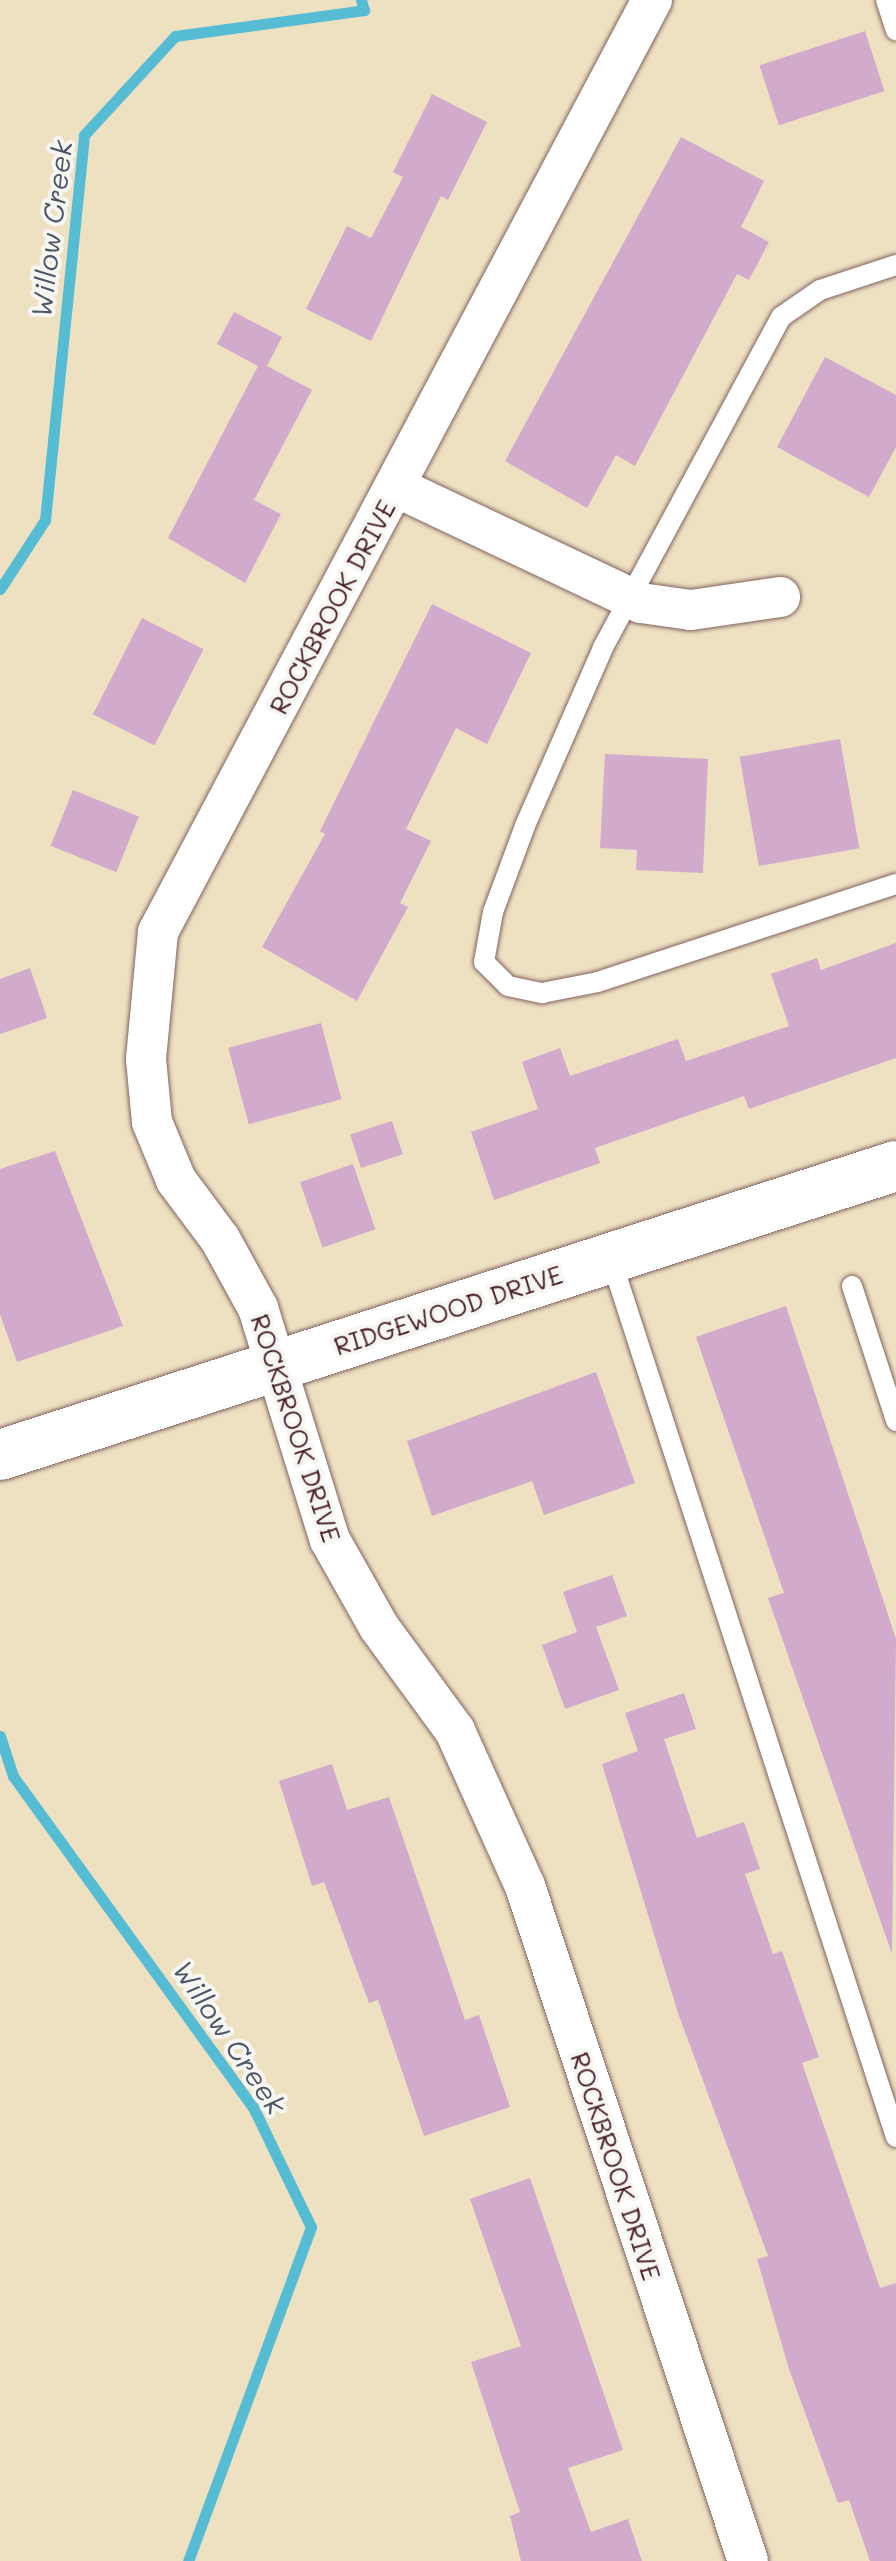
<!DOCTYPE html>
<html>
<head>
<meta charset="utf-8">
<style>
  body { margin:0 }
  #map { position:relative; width:896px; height:2561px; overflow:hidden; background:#eee1c2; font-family:Mali,sans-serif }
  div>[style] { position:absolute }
  .stream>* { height:11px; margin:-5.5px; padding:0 5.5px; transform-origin:5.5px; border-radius:5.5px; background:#56bcd4 }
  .building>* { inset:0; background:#d2aacc; transform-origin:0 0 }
  .roads { filter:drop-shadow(0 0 2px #836360) drop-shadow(0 0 2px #836360) }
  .service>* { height:20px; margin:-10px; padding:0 10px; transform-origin:10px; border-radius:10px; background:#fff }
  .minor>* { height:40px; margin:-20px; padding:0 20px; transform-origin:20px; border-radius:20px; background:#fff }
  .tertiary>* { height:50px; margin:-25px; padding:0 25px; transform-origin:25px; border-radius:25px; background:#fff }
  span { translate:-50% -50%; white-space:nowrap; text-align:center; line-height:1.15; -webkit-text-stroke:8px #f6f6f2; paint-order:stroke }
  .street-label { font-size:25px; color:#4a1f2b }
  .water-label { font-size:28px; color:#4e5666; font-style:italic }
</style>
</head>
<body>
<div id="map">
  <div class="stream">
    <i style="left:0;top:589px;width:82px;rotate:-56.9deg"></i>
    <i style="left:45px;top:520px;width:387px;rotate:-84.2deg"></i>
    <i style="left:84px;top:135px;width:134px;rotate:-47.4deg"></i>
    <i style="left:175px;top:36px;width:191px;rotate:-7.8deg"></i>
    <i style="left:364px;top:10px;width:10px;rotate:-107deg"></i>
    <i style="left:0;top:1736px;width:42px;rotate:72deg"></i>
    <i style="left:13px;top:1776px;width:409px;rotate:54.1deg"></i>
    <i style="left:253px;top:2107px;width:133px;rotate:64.2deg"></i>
    <i style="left:311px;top:2227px;width:356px;rotate:110.2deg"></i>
  </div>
  <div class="building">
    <i style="left:865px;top:31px;width:63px;height:111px;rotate:72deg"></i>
    <i style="clip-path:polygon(432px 94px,487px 122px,448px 200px,441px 196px,371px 341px,306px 309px,347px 226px,371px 238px,403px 177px,393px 172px)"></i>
    <i style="clip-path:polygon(681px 137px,764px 181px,741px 227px,769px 242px,749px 280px,737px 274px,635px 466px,616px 455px,587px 508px,505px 461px)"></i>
    <i style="clip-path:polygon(234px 312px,282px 337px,267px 366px,312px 390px,254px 500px,281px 514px,245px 583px,168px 538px,258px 366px,217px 344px)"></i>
    <i style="clip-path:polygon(825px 357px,896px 395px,896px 447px,869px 497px,777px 447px)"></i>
    <i style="clip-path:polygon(432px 604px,531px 653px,487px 744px,456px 728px,406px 829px,431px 841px,400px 903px,408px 907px,357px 1001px,262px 947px,325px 834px,320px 831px)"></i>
    <i style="left:142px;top:618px;width:69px;height:108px;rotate:27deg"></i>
    <i style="left:840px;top:739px;width:111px;height:102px;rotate:80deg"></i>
    <i style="clip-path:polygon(605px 754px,708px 759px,703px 873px,636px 870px,637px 850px,600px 848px)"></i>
    <i style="left:73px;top:790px;width:71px;height:60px;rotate:22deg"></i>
    <i style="clip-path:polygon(896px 943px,896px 1058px,749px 1109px,744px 1096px,595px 1148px,600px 1163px,494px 1200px,471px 1132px,538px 1109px,522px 1062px,560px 1048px,570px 1076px,678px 1039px,686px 1061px,789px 1026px,771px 974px,817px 958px,821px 970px)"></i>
    <i style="clip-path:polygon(30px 968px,47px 1018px,0 1034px,0 979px)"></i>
    <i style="left:321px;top:1023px;width:79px;height:96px;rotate:75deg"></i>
    <i style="left:392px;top:1121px;width:35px;height:44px;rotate:72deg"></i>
    <i style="clip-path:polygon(55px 1151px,123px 1326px,17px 1362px,0 1314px,0 1169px)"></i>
    <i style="left:353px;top:1164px;width:69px;height:56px;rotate:71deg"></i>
    <i style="clip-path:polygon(786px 1306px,896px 1639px,892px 1954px,768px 1598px,784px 1593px,696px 1337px)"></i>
    <i style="clip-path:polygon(596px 1372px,635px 1483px,544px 1515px,532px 1481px,432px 1516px,407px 1441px)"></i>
    <i style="clip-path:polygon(612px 1575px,627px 1616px,596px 1627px,619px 1690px,565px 1709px,542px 1645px,577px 1632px,563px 1592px)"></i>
    <i style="clip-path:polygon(684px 1693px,696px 1729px,664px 1739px,697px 1838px,744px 1822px,760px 1869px,745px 1874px,773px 1954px,782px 1951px,819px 2057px,802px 2063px,880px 2288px,896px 2283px,896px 2561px,870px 2561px,849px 2500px,838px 2503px,789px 2369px,757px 2259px,768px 2256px,678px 2013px,602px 1764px,638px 1751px,625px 1713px)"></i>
    <i style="clip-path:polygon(332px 1764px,347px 1810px,389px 1797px,465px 2020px,479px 2015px,510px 2107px,424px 2136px,378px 2000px,369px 2003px,324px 1882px,312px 1886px,279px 1781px)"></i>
    <i style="clip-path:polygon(530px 2178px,623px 2450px,568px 2468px,591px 2532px,628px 2519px,642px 2561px,521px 2561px,510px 2516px,520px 2512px,471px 2362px,521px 2346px,470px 2199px)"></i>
  </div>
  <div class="roads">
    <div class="service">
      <i style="left:886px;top:0;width:32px;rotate:72deg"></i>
      <i style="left:896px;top:265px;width:80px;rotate:161.8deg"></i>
      <i style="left:820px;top:290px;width:47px;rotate:145.3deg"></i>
      <i style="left:781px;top:317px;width:376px;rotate:118.3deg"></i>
      <i style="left:603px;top:648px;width:194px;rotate:113.7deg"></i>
      <i style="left:525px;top:826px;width:92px;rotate:110.4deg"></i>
      <i style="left:493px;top:912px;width:51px;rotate:100.2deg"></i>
      <i style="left:484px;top:962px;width:34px;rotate:45deg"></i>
      <i style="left:508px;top:986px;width:35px;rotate:12deg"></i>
      <i style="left:542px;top:993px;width:57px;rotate:-11.1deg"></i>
      <i style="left:598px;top:982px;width:314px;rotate:-18.2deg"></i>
      <i style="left:611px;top:1259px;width:923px;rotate:72.02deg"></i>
      <i style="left:852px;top:1286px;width:142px;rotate:71.9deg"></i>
    </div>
    <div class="minor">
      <i style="left:652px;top:0;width:1055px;rotate:117.93deg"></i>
      <i style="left:158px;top:932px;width:128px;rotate:95.4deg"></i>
      <i style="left:146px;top:1059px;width:63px;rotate:84.6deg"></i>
      <i style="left:152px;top:1122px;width:63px;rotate:67.5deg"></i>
      <i style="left:176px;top:1180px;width:74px;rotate:53.3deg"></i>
      <i style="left:220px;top:1239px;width:79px;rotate:61.2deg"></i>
      <i style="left:258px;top:1308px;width:243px;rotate:72.8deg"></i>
      <i style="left:330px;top:1540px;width:100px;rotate:60.6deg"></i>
      <i style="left:379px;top:1627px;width:129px;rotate:53.8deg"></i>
      <i style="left:455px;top:1731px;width:170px;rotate:65.7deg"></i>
      <i style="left:525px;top:1886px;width:711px;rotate:71.72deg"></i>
      <i style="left:396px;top:487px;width:271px;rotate:25.3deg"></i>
      <i style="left:641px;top:603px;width:50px;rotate:8deg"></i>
      <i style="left:691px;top:610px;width:90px;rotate:-8.3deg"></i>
    </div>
    <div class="tertiary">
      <i style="left:0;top:1455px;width:941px;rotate:-17.88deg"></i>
    </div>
  </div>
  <div class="street-label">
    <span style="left:332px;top:607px;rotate:-62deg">ROCKBROOK DRIVE</span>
    <span style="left:448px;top:1310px;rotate:-18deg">RIDGEWOOD DRIVE</span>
    <span style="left:296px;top:1428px;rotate:72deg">ROCKBROOK DRIVE</span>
    <span style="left:616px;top:2166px;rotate:72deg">ROCKBROOK DRIVE</span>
  </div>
  <div class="water-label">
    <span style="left:51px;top:229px;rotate:-83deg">Willow Creek</span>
    <span style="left:230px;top:2037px;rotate:56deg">Willow Creek</span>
  </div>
</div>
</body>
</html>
